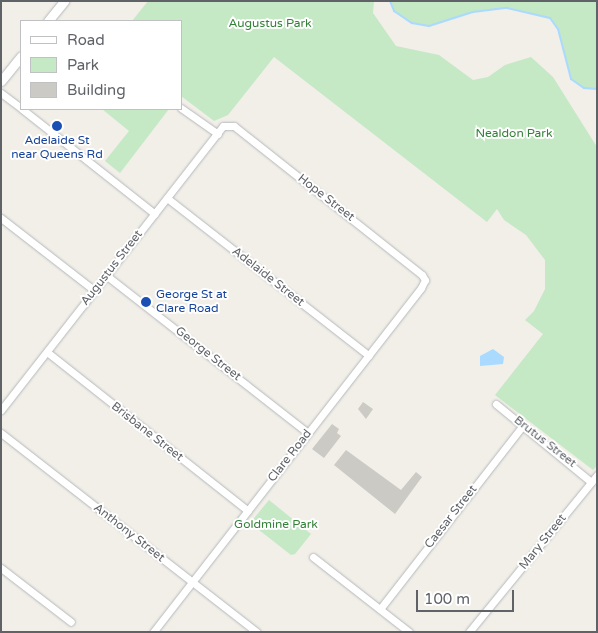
<!DOCTYPE html>
<html>
<head>
<meta charset="utf-8">
<style>
  body { margin:0 }
  #map { position:relative; width:598px; height:633px; overflow:hidden; background:#f1efe8; font-family:"Varela Round",sans-serif }
  div>[style] { position:absolute }
  .green>* { inset:0; background:#c5e8c5 }
  .water>* { inset:0; background:#aadaff }
  .stream>* { height:2px; margin:-1px; padding:0 1px; transform-origin:1px; border-radius:1px; background:#aadaff }
  .building>* { inset:0; background:#cccac5 }
  .roads { filter:drop-shadow(0 0 1px #b5b8bc) drop-shadow(0 0 1px #b5b8bc) }
  .minor>* { height:7px; margin:-3.5px; padding:0 3.5px; transform-origin:3.5px; border-radius:3.5px; background:#fff }
  .tertiary>* { height:9px; margin:-4.5px; padding:0 4.5px; transform-origin:4.5px; border-radius:4.5px; background:#fff }
  .dots>* { width:14px; height:14px; translate:-50% -50%; box-sizing:border-box; border:2px solid #fff; border-radius:50% }
  span { translate:-50% -50%; white-space:nowrap; text-align:center; line-height:1.15; -webkit-text-stroke:4px #fff; paint-order:stroke }
  .park-label { font-size:12px; color:#348238 }
  .transit-label { font-size:12px; color:#164399 }
  .left { translate:0 -50%; text-align:left }
  .street-label { font-size:12px; color:#5f6368 }
  .frame { position:absolute; inset:0; border:2px solid #5f6368; pointer-events:none }
  .legend { position:absolute; left:20px; top:20px; width:162px; height:90px; box-sizing:border-box; background:#fff; border:1px solid #bfc1c3; margin:0; padding:6px 9px; list-style:none; font-size:15px; color:#5f6368 }
  .legend li { display:flex; align-items:center; gap:10px; height:25px }
  .legend b { width:25px; border:1px solid #bfc1c3 }
  .scale { position:absolute; left:416px; top:590px; width:98px; height:22px; box-sizing:border-box; border:2px solid #5f6368; border-top:0; padding-left:6px; font-size:15px; line-height:18px; white-space:nowrap; color:#5f6368; -webkit-text-stroke:4px #fff; paint-order:stroke }
</style>
</head>
<body>
<div id="map">
  <div class="green">
    <i style="clip-path:polygon(148px 1px,374px 1px,373px 13px,396px 46px,439px 55px,473px 80px,488px 77px,505px 65px,531px 57px,553px 77px,597px 147px,597px 466px,593px 470px,495px 395px,543px 334px,525px 320px,534px 311px,545px 289px,545px 260px,526px 235px,504px 220px,497px 209px,487px 222px,274px 57px,228px 115px,214px 121px,181px 96px,181px 21px,132px 21px)"></i>
    <i style="clip-path:polygon(390px 1px,597px 1px,597px 89px,584px 88px,571px 79px,558px 29px,550px 18px,507px 8px,473px 12px,429px 26px,412px 23px,394px 11px)"></i>
    <i style="clip-path:polygon(102px 109px,169px 109px,120px 173px,105px 161px,129px 131px)"></i>
    <i style="clip-path:polygon(269px 500px,311px 534px,295px 554px,291px 555px,250px 523px)"></i>
  </div>
  <div class="water">
    <i style="clip-path:polygon(493px 349px,504px 357px,503px 364px,480px 366px,480px 356px)"></i>
  </div>
  <div class="stream">
    <i style="left:390px;top:1px;width:11px;rotate:68deg"></i>
    <i style="left:394px;top:11px;width:22px;rotate:34deg"></i>
    <i style="left:412px;top:23px;width:17px;rotate:10deg"></i>
    <i style="left:429px;top:26px;width:46px;rotate:-17.7deg"></i>
    <i style="left:473px;top:12px;width:34px;rotate:-7deg"></i>
    <i style="left:507px;top:8px;width:44px;rotate:13.1deg"></i>
    <i style="left:550px;top:18px;width:14px;rotate:54deg"></i>
    <i style="left:558px;top:29px;width:52px;rotate:75.4deg"></i>
    <i style="left:571px;top:79px;width:16px;rotate:35deg"></i>
    <i style="left:584px;top:88px;width:13px;rotate:4deg"></i>
  </div>
  <div class="building">
    <i style="clip-path:polygon(363px 402px,373px 409px,366px 419px,358px 409px)"></i>
    <i style="clip-path:polygon(332px 424px,339px 429px,337px 433px,341px 436px,324px 458px,312px 449px)"></i>
    <i style="clip-path:polygon(346px 450px,401px 490px,416px 472px,422px 477px,395px 514px,334px 465px)"></i>
  </div>
  <div class="roads">
    <div class="minor">
      <i style="left:1px;top:93px;width:25px;rotate:37deg"></i>
      <i style="left:181px;top:108px;width:45px;rotate:35.1deg"></i>
      <i style="left:22px;top:109px;width:169px;rotate:38.3deg"></i>
      <i style="left:167px;top:198px;width:256px;rotate:38deg"></i>
      <i style="left:1px;top:218px;width:119px;rotate:37.8deg"></i>
      <i style="left:107px;top:276px;width:255px;rotate:38deg"></i>
      <i style="left:47px;top:352px;width:256px;rotate:38.3deg"></i>
      <i style="left:496px;top:404px;width:123px;rotate:39.4deg"></i>
      <i style="left:1px;top:410px;width:360px;rotate:-52deg"></i>
      <i style="left:223px;top:126px;width:11px"></i>
      <i style="left:234px;top:126px;width:240px;rotate:38.4deg"></i>
      <i style="left:422px;top:275px;width:6px;rotate:59deg"></i>
      <i style="left:425px;top:280px;width:9px;rotate:117deg"></i>
      <i style="left:421px;top:288px;width:436px;rotate:127.9deg"></i>
      <i style="left:1px;top:433px;width:324px;rotate:37.9deg"></i>
      <i style="left:313px;top:557px;width:122px;rotate:38deg"></i>
      <i style="left:1px;top:568px;width:88px;rotate:37.6deg"></i>
      <i style="left:380px;top:609px;width:233px;rotate:-52.1deg"></i>
      <i style="left:469px;top:632px;width:203px;rotate:-50.8deg"></i>
    </div>
    <div class="tertiary">
      <i style="left:48px;top:21px;width:26px;rotate:-51deg"></i>
      <i style="left:1px;top:81px;width:32px;rotate:-51deg"></i>
    </div>
  </div>
  <div class="dots">
    <i style="left:57px;top:126px;background:#1a4fb4"></i>
    <i style="left:146px;top:302px;background:#1a4fb4"></i>
  </div>
  <div class="park-label">
    <span style="left:270px;top:24px">Augustus Park</span>
    <span style="left:514px;top:134px">Nealdon Park</span>
    <span style="left:276px;top:525px">Goldmine Park</span>
  </div>
  <div class="transit-label">
    <span style="left:57px;top:148px">Adelaide St<br>near Queens Rd</span>
    <span class="left" style="left:156px;top:302px">George St at<br>Clare Road</span>
  </div>
  <div class="street-label">
    <span style="left:326px;top:198px;rotate:38deg">Hope Street</span>
    <span style="left:112px;top:268px;rotate:-52deg">Augustus Street</span>
    <span style="left:268px;top:277px;rotate:38deg">Adelaide Street</span>
    <span style="left:208px;top:354px;rotate:38deg">George Street</span>
    <span style="left:147px;top:432px;rotate:38deg">Brisbane Street</span>
    <span style="left:545px;top:442px;rotate:38deg">Brutus Street</span>
    <span style="left:290px;top:456px;rotate:-52deg">Clare Road</span>
    <span style="left:451px;top:517px;rotate:-52deg">Caesar Street</span>
    <span style="left:129px;top:533px;rotate:38deg">Anthony Street</span>
    <span style="left:543px;top:542px;rotate:-51deg">Mary Street</span>
  </div>
  <div class="frame"></div>
  <ul class="legend">
  <li><b style="height:6px;background:#fff"></b>Road</li>
  <li><b style="height:14px;background:#c5e8c5"></b>Park</li>
  <li><b style="height:14px;background:#cccac5"></b>Building</li>
  </ul>
  <div class="scale">100 m</div>
</div>
</body>
</html>
